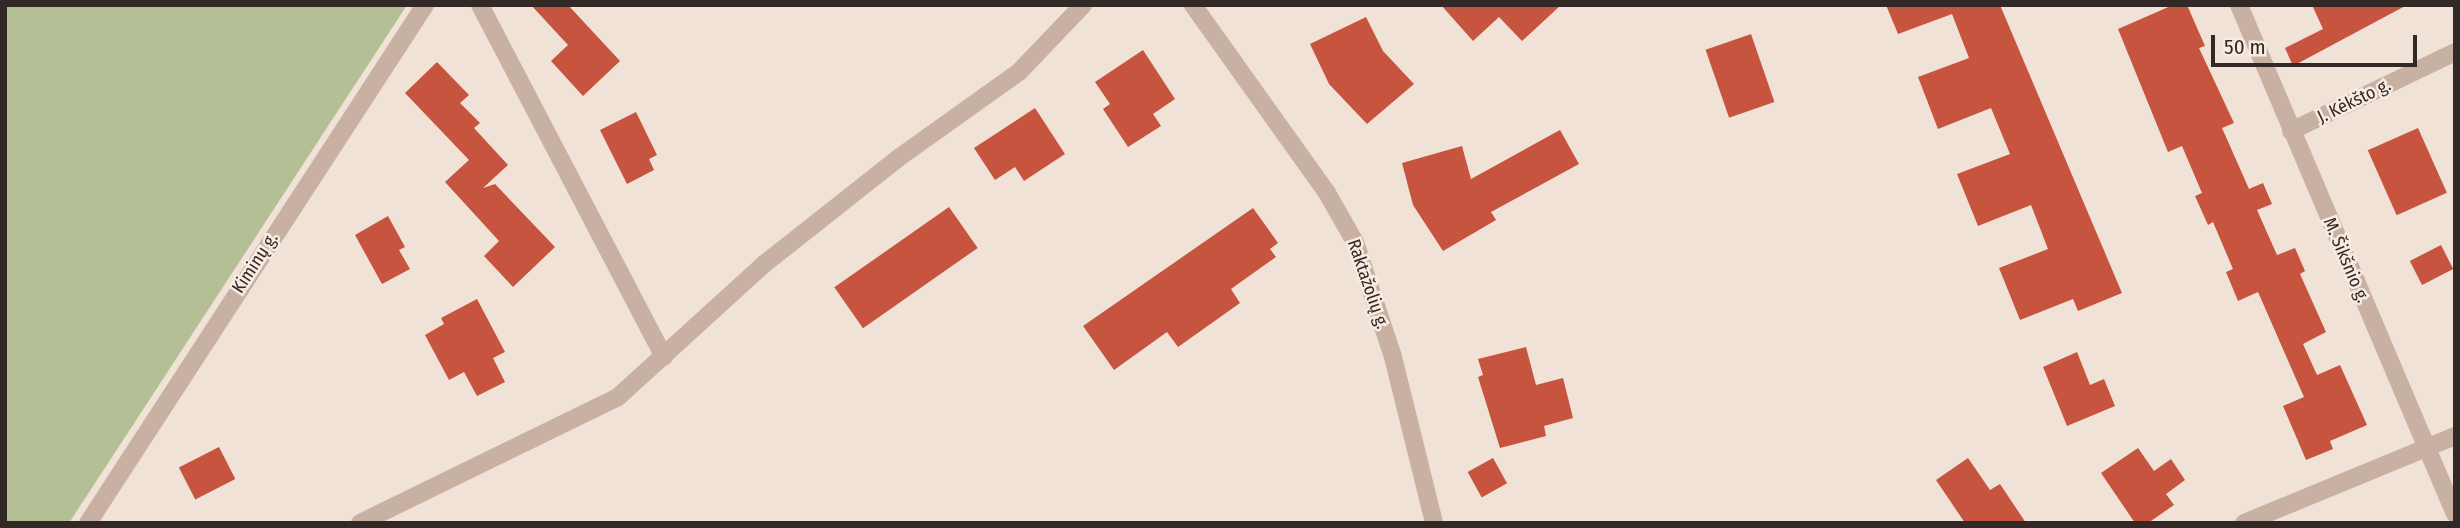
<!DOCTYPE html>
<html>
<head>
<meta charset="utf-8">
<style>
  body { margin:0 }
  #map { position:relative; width:2460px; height:528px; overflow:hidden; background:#f0e2d6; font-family:"Fira Sans Condensed",sans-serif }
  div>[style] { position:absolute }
  .green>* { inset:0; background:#b4bf96 }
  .building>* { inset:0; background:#c6543e; transform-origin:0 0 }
  .minor>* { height:18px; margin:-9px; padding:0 9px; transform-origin:9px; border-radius:9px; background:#c8b0a2 }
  span { translate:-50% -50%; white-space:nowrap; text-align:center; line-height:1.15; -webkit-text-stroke:5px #f8ece2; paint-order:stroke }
  .street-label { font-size:18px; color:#322825 }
  .frame { position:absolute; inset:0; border:7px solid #322825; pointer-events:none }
  .scale { position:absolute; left:2211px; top:35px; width:206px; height:32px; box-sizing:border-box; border:4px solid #322825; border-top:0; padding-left:9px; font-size:21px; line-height:24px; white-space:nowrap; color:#322825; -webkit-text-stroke:5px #f8ece2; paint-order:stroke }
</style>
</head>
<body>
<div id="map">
  <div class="green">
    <i style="clip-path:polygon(5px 5px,407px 5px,69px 523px,5px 523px)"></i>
  </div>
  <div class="building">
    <i style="clip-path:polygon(531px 5px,568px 5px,620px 61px,583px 96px,551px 61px,568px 45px)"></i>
    <i style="clip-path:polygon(1441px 5px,1561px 5px,1522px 41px,1499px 17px,1473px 41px)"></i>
    <i style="clip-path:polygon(1886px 5px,2000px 5px,2122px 293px,2078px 311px,2073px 299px,2020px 320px,1999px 268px,2048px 249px,2031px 205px,1978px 226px,1957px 174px,2010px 154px,1991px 108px,1938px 129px,1918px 77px,1969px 58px,1952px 14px,1898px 34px)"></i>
    <i style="clip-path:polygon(2173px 5px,2187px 5px,2205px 46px,2199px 48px,2234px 123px,2222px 128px,2249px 189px,2263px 183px,2272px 204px,2257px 210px,2277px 255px,2295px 248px,2305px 271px,2300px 274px,2326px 332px,2303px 344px,2317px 375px,2340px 365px,2367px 425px,2330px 441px,2333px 449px,2306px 460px,2283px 406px,2304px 397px,2258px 292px,2238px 301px,2226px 272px,2233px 269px,2213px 222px,2208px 225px,2195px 196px,2202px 193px,2182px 146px,2168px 152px,2118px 29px)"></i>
    <i style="clip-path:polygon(2312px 5px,2407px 5px,2293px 66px,2285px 48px,2323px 29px)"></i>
    <i style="clip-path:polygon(1366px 17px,1383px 51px,1414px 84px,1367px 124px,1329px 84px,1310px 44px)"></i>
    <i style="left:1751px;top:34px;width:72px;height:48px;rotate:71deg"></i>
    <i style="clip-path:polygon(1143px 50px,1175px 99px,1153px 114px,1161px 126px,1128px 147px,1103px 109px,1110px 104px,1095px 82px)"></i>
    <i style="clip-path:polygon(437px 62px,469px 95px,460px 103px,480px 123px,474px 128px,508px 165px,483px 188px,495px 184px,555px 247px,513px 287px,484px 256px,499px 241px,445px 182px,469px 160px,405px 93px)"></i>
    <i style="clip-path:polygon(1035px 108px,1065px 154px,1024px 181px,1015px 167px,995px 180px,974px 148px)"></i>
    <i style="clip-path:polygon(636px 112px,657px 155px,649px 159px,654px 170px,627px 184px,600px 130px)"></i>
    <i style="left:2418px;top:128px;width:71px;height:55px;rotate:66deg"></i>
    <i style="clip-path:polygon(1560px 130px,1579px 164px,1491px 212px,1496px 220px,1443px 251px,1413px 205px,1402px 163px,1462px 146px,1471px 179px)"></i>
    <i style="left:949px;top:207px;width:50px;height:140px;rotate:55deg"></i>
    <i style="clip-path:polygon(1253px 208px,1278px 243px,1270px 249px,1276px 257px,1231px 289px,1240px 303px,1178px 347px,1167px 332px,1114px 370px,1083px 326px)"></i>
    <i style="clip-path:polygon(388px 216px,405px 247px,399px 250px,410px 269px,382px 284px,355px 235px)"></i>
    <i style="left:2441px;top:245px;width:27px;height:35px;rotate:63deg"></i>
    <i style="clip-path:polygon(477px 299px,505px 352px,493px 358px,505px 382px,477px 396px,464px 372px,449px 380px,425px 335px,444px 324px,441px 318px)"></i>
    <i style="clip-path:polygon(1526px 347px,1536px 385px,1563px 378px,1573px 418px,1544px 426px,1546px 436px,1500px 448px,1478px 377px,1483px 375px,1478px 359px)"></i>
    <i style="clip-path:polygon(2077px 352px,2090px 385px,2104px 379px,2115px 406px,2067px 426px,2043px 367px)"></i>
    <i style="left:219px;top:447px;width:36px;height:45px;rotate:63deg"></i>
    <i style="clip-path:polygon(2138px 448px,2154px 471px,2171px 459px,2185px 480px,2166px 494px,2174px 505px,2148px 523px,2135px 523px,2101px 473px)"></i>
    <i style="left:1493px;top:458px;width:29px;height:29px;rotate:61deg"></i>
    <i style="clip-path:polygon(1968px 458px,1990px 490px,2000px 484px,2026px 523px,1965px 523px,1936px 480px)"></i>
  </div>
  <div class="minor">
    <i style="left:480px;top:5px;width:397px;rotate:62.4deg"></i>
    <i style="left:1193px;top:5px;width:231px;rotate:54.5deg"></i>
    <i style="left:1327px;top:193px;width:56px;rotate:60.3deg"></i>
    <i style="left:1355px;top:242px;width:121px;rotate:71.7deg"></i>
    <i style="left:1393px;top:357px;width:171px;rotate:76.1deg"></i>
    <i style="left:2239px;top:5px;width:553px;rotate:67.01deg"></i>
    <i style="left:2291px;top:131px;width:182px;rotate:-25.7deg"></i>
    <i style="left:88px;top:523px;width:618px;rotate:-56.95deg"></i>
    <i style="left:360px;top:523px;width:287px;rotate:-26deg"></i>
    <i style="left:618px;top:397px;width:196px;rotate:-42.3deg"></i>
    <i style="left:763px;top:265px;width:171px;rotate:-38.3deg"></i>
    <i style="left:897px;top:159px;width:150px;rotate:-35.5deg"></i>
    <i style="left:1019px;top:72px;width:93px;rotate:-46.3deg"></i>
    <i style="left:2244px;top:523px;width:228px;rotate:-22.4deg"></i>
  </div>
  <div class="street-label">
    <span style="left:2354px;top:101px;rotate:-26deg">J. Kėkšto g.</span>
    <span style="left:2346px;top:260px;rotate:67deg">M. Šikšnio g.</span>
    <span style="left:255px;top:263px;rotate:-57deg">Kiminų g.</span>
    <span style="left:1368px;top:284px;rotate:71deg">Raktažolių g.</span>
  </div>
  <div class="frame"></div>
  <div class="scale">50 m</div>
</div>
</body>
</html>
